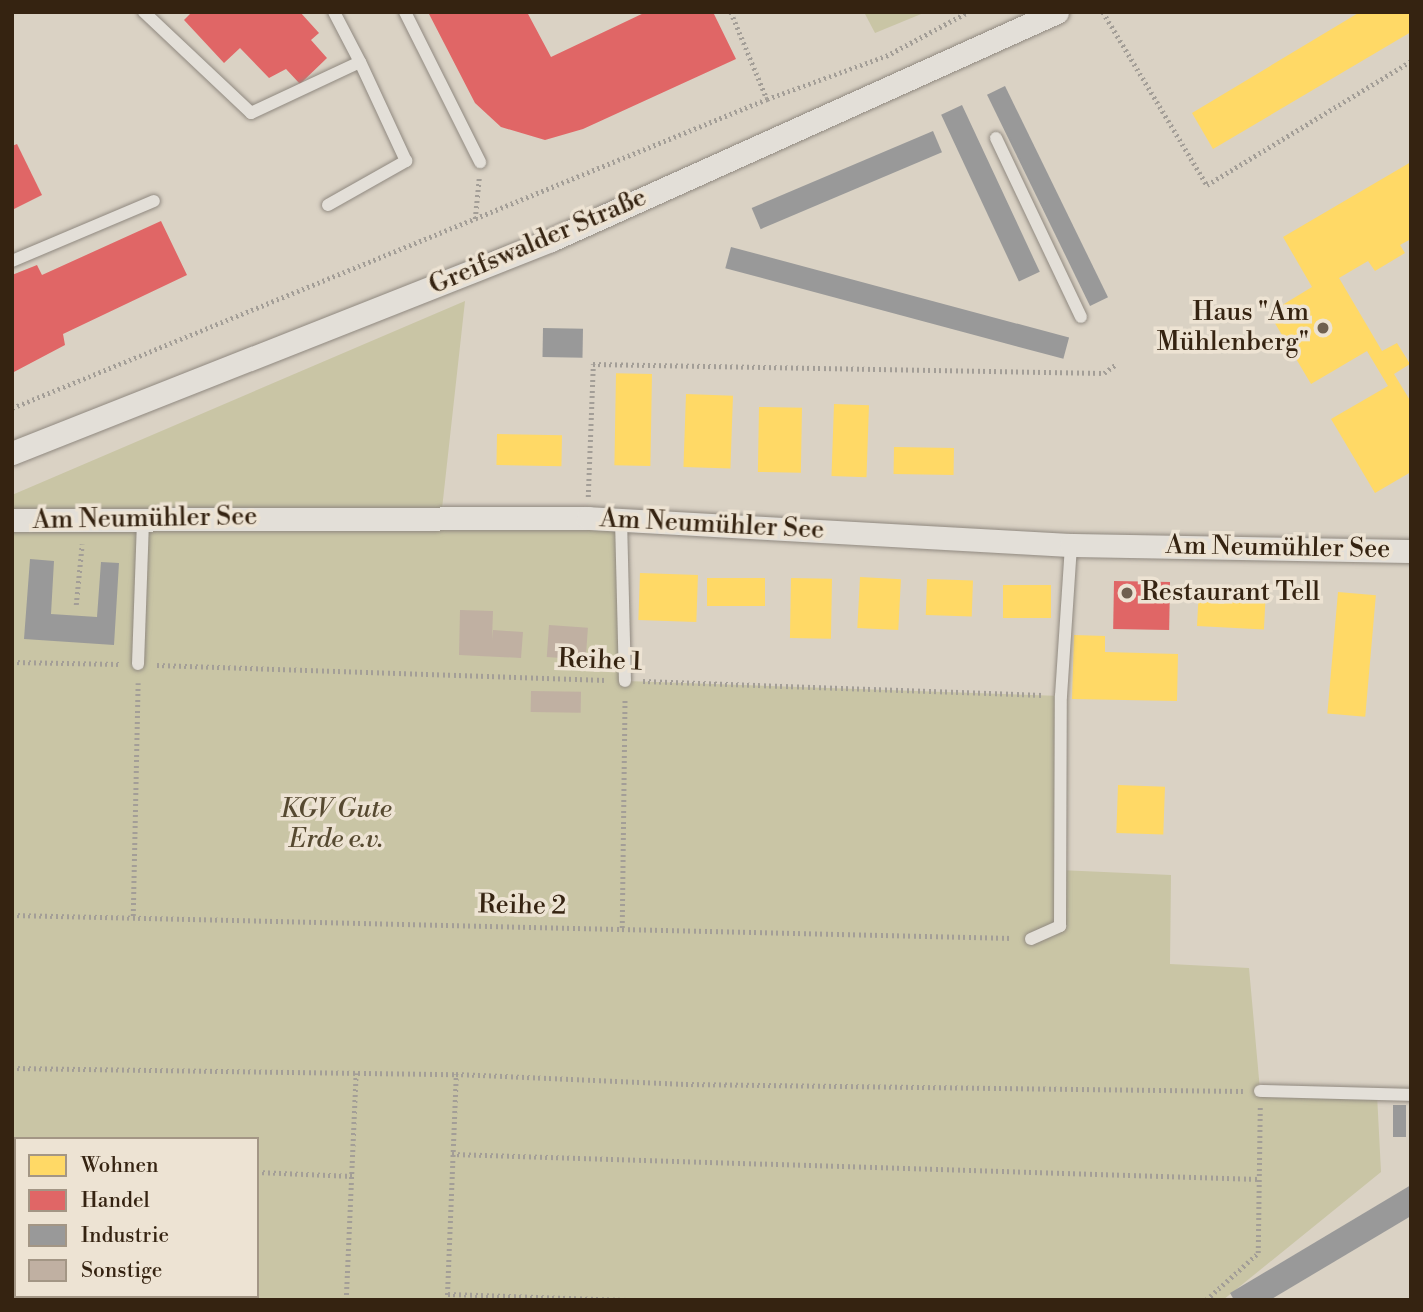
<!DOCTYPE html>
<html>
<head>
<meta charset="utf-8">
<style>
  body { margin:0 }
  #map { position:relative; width:1423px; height:1312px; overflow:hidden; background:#dad2c4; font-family:"Libre Bodoni",serif }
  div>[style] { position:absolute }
  .green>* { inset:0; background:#c9c5a5 }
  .homes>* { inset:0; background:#ffd966; transform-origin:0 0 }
  .shops>* { inset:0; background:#e06666; transform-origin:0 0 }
  .industry>* { inset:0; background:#999; transform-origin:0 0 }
  .building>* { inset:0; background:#c0b0a2; transform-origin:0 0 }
  .path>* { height:4.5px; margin-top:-2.25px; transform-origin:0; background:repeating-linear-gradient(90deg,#a39e97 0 2px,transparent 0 5.5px) }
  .roads { filter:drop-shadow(0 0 2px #908980) drop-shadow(0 0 2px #908980) }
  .service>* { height:12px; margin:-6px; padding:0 6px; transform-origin:6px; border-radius:6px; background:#e3dfd8 }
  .minor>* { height:23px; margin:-11.5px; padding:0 11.5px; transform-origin:11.5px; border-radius:11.5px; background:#e3dfd8 }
  .dots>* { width:19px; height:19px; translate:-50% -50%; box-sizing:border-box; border:4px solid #ede3d3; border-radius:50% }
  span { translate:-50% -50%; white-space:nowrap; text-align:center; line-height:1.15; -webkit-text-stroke:7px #ede3d3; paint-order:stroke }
  .street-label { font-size:26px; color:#352311 }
  .poi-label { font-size:26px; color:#352311 }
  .right { translate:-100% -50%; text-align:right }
  .left { translate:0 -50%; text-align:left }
  .park-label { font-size:26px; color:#564930; font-style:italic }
  .frame { position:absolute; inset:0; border:14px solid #352311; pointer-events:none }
  .legend { position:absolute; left:14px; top:1137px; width:245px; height:161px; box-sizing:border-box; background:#ede3d3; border:2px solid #a39685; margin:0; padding:9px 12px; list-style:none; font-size:21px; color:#352311 }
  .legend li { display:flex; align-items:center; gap:14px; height:35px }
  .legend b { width:35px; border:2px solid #a39685 }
</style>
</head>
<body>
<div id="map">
  <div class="green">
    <i style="clip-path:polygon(864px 12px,926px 12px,875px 33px)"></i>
    <i style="clip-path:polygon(evenodd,465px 301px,441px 518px,621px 519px,626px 681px,1061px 696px,1059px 870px,1171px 875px,1170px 964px,1249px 968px,1260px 1090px,1377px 1094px,1381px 1172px,1223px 1300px,12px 1300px,12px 495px,465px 301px,16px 1139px,257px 1139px,257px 1296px,16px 1296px,16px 1139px)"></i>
  </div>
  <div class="homes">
    <i style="clip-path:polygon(1360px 12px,1411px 12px,1411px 32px,1213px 149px,1192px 113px)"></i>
    <i style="clip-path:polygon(1411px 162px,1411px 239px,1400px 245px,1405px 253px,1375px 271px,1368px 261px,1339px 278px,1382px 351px,1397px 343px,1410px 364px,1394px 374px,1411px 402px,1411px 472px,1375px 493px,1331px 419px,1388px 386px,1367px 351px,1311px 384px,1269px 313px,1312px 287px,1283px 237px)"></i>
    <i style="left:652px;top:374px;width:92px;height:36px;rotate:91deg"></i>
    <i style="left:686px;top:394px;width:47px;height:73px;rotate:2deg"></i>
    <i style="left:834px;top:404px;width:35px;height:72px;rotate:2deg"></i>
    <i style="left:759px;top:407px;width:43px;height:65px;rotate:1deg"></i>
    <i style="left:497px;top:434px;width:65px;height:31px;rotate:1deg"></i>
    <i style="left:894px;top:447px;width:60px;height:27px;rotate:1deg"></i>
    <i style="left:640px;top:573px;width:58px;height:47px;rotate:2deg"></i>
    <i style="left:860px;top:577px;width:41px;height:51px;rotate:3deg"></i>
    <i style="left:765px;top:578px;width:28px;height:58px;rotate:90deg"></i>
    <i style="left:791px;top:578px;width:41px;height:60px;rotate:1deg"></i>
    <i style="left:927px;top:579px;width:46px;height:36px;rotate:2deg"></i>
    <i style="left:1003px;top:585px;width:48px;height:33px"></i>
    <i style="left:1199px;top:588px;width:67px;height:38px;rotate:3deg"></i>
    <i style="left:1338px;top:592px;width:38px;height:122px;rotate:5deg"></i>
    <i style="clip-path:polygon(1074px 635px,1105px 636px,1105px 652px,1178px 654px,1177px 701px,1072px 699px)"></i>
    <i style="left:1118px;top:785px;width:47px;height:48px;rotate:2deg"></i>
  </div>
  <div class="shops">
    <i style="clip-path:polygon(192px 12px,300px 12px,319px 33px,311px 40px,327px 58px,300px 84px,286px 69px,269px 78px,240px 48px,224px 63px,184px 20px)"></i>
    <i style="clip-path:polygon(428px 12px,527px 12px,551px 57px,646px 12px,713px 12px,736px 59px,583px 129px,545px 140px,501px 127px,475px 103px)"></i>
    <i style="clip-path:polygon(17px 144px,42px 195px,12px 210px,12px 146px)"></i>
    <i style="clip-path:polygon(161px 221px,187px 275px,63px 334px,65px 345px,12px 373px,12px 275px,37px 265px,42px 275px)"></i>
    <i style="left:1114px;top:581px;width:56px;height:48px;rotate:1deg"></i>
  </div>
  <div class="industry">
    <i style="left:1005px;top:86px;width:235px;height:20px;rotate:64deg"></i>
    <i style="left:962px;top:105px;width:184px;height:23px;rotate:65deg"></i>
    <i style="left:933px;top:131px;width:23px;height:197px;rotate:67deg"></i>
    <i style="left:731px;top:247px;width:350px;height:22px;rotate:15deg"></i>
    <i style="left:543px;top:328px;width:40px;height:29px;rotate:1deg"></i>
    <i style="clip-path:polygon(30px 559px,54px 561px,51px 614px,97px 617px,101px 562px,119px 563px,114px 645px,24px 639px)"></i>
    <i style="left:1393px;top:1105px;width:13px;height:32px"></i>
    <i style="clip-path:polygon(1411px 1185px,1411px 1216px,1270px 1300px,1234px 1300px,1230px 1293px)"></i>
  </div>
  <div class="building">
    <i style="clip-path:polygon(460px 610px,493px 611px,492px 640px,493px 630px,523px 632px,521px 658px,459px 655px)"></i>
    <i style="left:549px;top:625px;width:39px;height:32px;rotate:4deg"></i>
    <i style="left:531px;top:691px;width:50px;height:21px;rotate:1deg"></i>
  </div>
  <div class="path">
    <i style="left:731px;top:12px;width:94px;rotate:67.5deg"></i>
    <i style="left:1103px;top:12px;width:202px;rotate:59deg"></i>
    <i style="left:1207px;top:185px;width:239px;rotate:-31.3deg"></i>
    <i style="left:475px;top:219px;width:41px;rotate:-84.4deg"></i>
    <i style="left:12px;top:408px;width:816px;rotate:-22.26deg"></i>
    <i style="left:767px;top:99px;width:127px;rotate:-19.9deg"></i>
    <i style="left:886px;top:56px;width:93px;rotate:-28.2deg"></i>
    <i style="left:588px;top:497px;width:133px;rotate:-87.8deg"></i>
    <i style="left:593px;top:364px;width:511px;rotate:1.01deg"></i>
    <i style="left:1104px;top:373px;width:14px;rotate:-36deg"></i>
    <i style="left:76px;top:605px;width:61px;rotate:-84.4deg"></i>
    <i style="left:12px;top:662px;width:108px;rotate:1.1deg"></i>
    <i style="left:157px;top:665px;width:449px;rotate:1.9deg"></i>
    <i style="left:643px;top:681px;width:400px;rotate:2deg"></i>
    <i style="left:12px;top:915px;width:1001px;rotate:1.32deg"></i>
    <i style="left:133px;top:916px;width:233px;rotate:-88.8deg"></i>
    <i style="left:622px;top:928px;width:230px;rotate:-89.3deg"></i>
    <i style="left:12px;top:1068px;width:444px;rotate:0.8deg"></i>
    <i style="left:456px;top:1074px;width:230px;rotate:2.5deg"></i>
    <i style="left:686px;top:1084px;width:557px;rotate:0.72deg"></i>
    <i style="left:452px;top:1154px;width:807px;rotate:1.77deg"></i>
    <i style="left:12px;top:1161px;width:4px"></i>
    <i style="left:257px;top:1172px;width:96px;rotate:2.4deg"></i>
    <i style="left:448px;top:1294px;width:179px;rotate:1.9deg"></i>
    <i style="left:346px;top:1300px;width:227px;rotate:-87.5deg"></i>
    <i style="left:447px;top:1300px;width:226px;rotate:-87.7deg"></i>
    <i style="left:1206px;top:1300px;width:70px;rotate:-42.1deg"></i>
    <i style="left:1258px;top:1253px;width:146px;rotate:-89.2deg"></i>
  </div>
  <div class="roads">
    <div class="service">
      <i style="left:144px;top:12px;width:147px;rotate:43.3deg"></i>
      <i style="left:251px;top:113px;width:120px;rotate:-25.1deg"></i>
      <i style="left:360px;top:62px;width:56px;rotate:-117.5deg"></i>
      <i style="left:405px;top:12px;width:168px;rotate:63.4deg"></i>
      <i style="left:996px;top:138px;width:198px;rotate:64.6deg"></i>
      <i style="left:328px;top:205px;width:90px;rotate:-29.4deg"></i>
      <i style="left:406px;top:161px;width:109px;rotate:-114.9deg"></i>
      <i style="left:12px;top:261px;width:154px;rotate:-22.9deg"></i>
      <i style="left:621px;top:519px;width:162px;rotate:88.6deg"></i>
      <i style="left:138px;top:664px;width:146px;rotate:-88deg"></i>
      <i style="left:1031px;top:939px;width:32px;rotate:-24deg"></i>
      <i style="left:1060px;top:926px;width:230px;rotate:-89.8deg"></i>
      <i style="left:1061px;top:696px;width:151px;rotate:-86.2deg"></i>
      <i style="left:1260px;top:1091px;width:151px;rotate:1.5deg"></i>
    </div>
    <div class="minor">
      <i style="left:12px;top:453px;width:580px;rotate:-21.56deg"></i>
      <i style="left:551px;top:240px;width:555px;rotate:-24.26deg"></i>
      <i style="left:12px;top:520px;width:576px;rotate:-0.2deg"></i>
      <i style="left:588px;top:518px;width:484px;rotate:3.2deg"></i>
      <i style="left:1071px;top:545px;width:340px;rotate:1deg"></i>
    </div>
  </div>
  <div class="dots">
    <i style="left:1323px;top:328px;background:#6f6050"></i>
    <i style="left:1127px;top:593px;background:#6f6050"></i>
  </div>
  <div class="street-label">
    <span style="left:538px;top:242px;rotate:-23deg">Greifswalder Straße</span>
    <span style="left:145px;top:519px;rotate:-1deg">Am Neumühler See</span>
    <span style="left:712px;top:525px;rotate:3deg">Am Neumühler See</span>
    <span style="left:1278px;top:548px;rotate:1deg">Am Neumühler See</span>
    <span style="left:600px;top:661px;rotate:2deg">Reihe 1</span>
    <span style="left:522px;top:906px;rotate:1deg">Reihe 2</span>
  </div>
  <div class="poi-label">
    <span class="right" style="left:1309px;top:328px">Haus "Am<br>Mühlenberg"</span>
    <span class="left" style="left:1141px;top:593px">Restaurant Tell</span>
  </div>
  <div class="park-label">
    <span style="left:336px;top:825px">KGV Gute<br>Erde e.v.</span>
  </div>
  <div class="frame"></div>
  <ul class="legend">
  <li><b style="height:19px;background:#ffd966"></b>Wohnen</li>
  <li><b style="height:19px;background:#e06666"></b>Handel</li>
  <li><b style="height:19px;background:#999"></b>Industrie</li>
  <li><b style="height:19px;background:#c0b0a2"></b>Sonstige</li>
  </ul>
</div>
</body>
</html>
